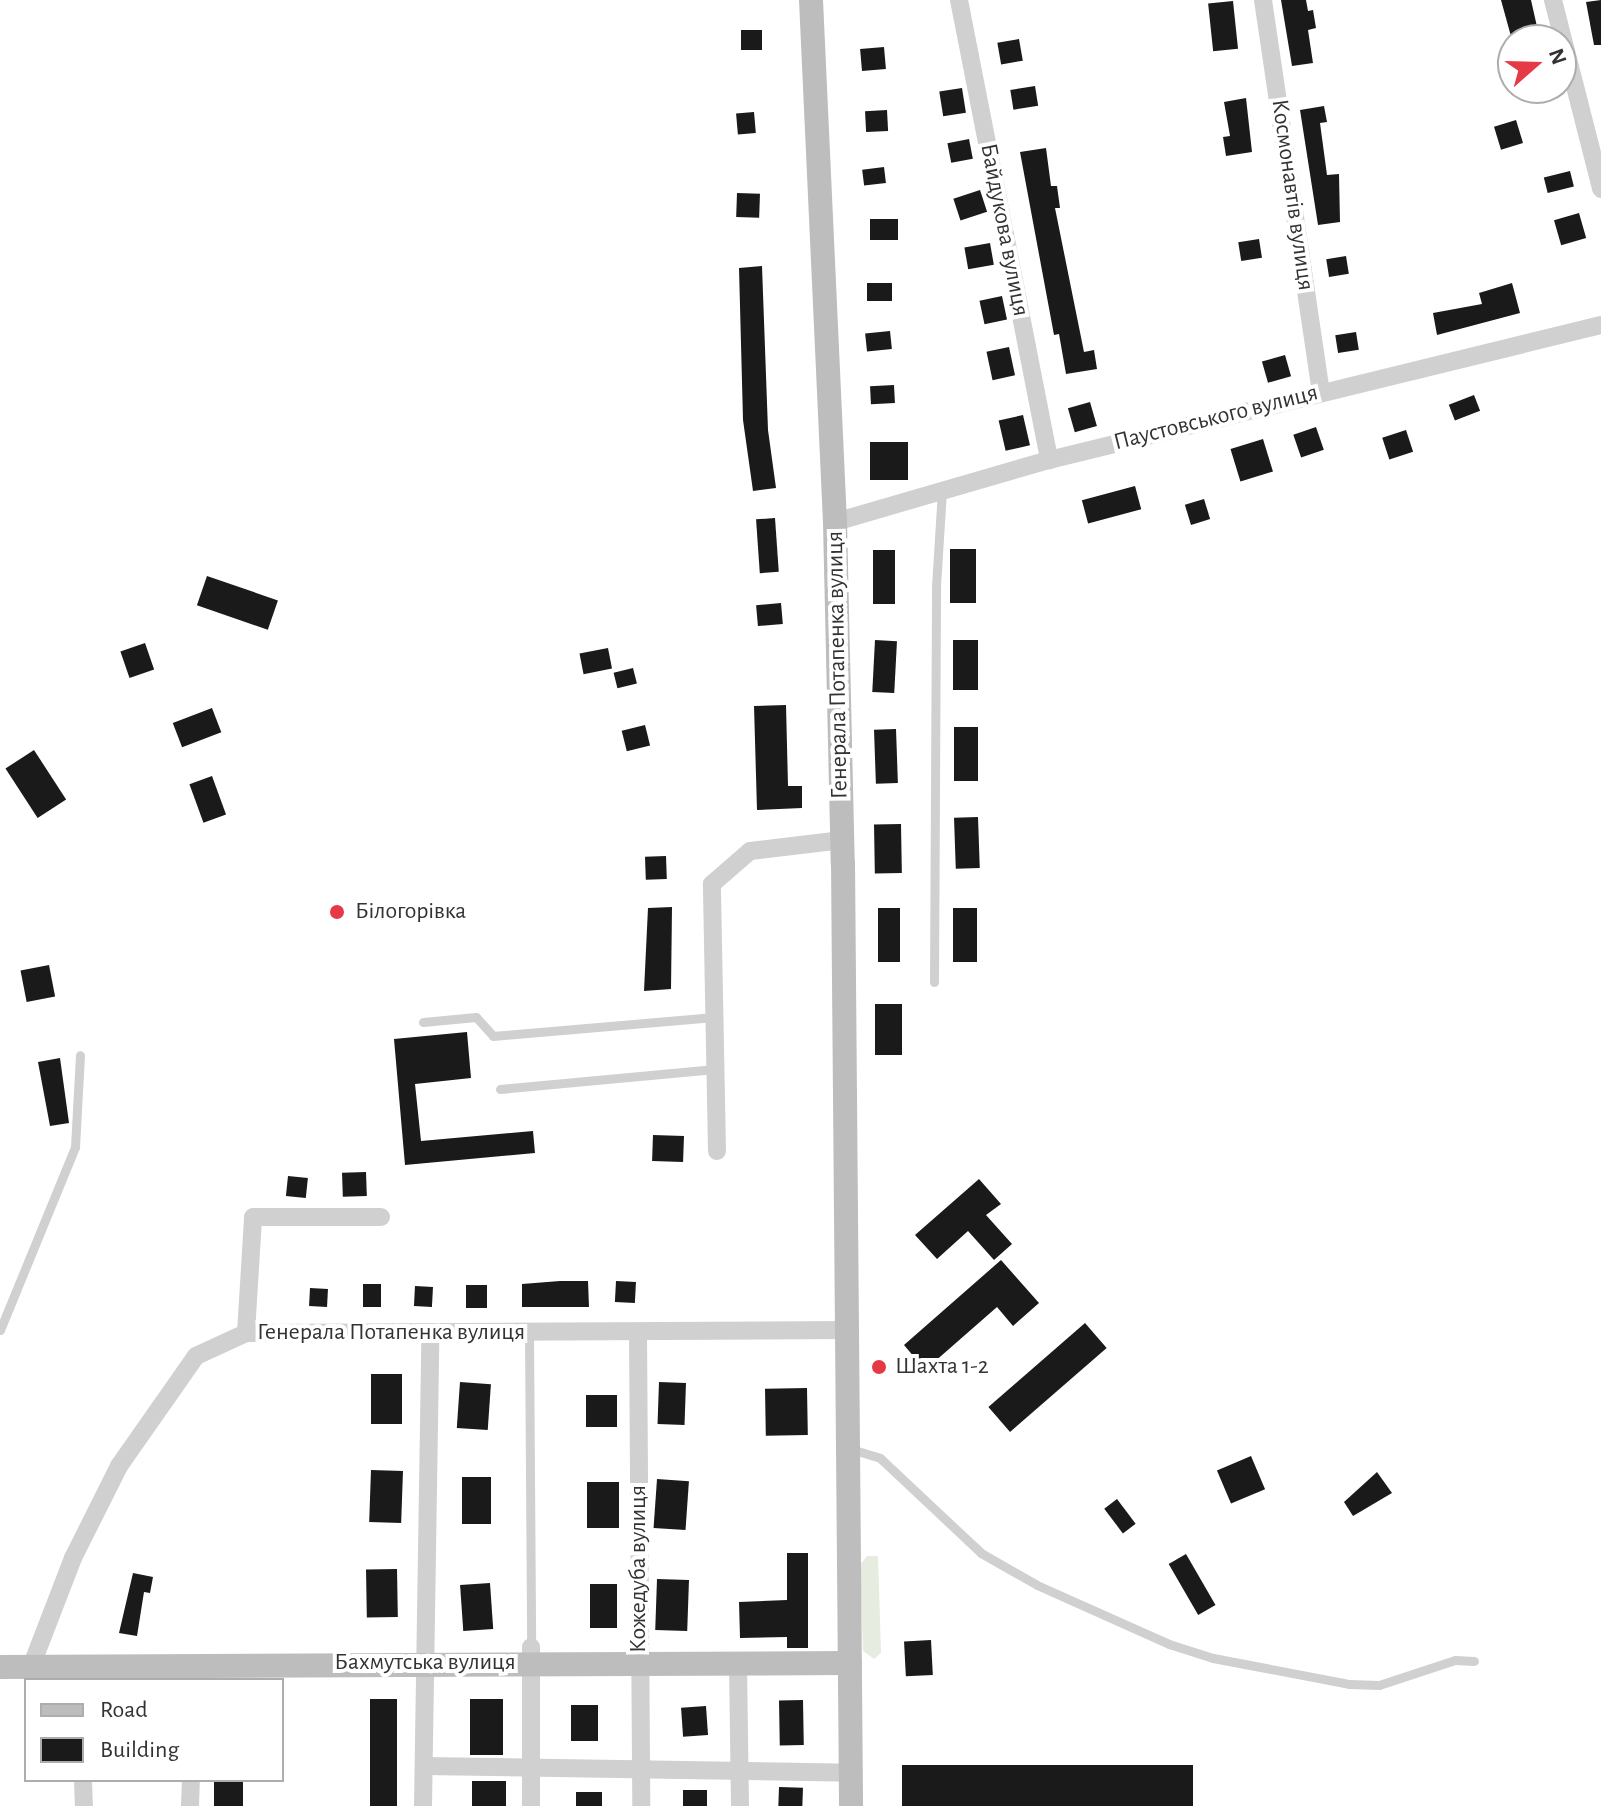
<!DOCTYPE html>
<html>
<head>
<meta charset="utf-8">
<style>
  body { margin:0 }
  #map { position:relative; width:1601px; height:1806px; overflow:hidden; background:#fff; font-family:"Alegreya Sans",sans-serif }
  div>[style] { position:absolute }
  .green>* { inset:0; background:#e6ecdf }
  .building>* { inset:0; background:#1a1a1a; transform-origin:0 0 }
  .service>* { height:9px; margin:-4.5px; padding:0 4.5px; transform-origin:4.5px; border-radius:4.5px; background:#d0d0d0 }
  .minor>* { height:18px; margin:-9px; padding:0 9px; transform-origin:9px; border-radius:9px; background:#d0d0d0 }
  .secondary>* { height:24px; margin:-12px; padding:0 12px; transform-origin:12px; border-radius:12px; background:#bdbdbd }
  .dots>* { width:22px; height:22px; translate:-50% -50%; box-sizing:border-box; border:4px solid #fff; border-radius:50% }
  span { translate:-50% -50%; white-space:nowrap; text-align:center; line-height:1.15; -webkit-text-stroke:8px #fff; paint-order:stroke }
  .street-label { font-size:24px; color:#333 }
  .poi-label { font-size:24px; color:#333 }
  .left { translate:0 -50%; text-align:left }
  .legend { position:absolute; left:24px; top:1678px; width:260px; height:104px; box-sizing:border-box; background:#fff; border:2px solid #adadad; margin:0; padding:10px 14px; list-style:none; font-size:24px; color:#333 }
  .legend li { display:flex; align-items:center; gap:16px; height:40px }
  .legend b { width:40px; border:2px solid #adadad }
  .north { position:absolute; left:1497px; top:24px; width:80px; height:80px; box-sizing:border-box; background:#fff; border:2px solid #adadad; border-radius:50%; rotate:70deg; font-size:22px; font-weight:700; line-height:32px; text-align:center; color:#333 }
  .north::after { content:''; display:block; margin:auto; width:28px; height:36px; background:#e63946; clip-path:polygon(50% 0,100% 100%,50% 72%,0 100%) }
</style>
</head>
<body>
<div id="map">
  <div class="green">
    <i style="clip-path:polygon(867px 1556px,878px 1556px,881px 1653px,874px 1659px,863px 1651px,860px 1565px)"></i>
  </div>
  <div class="building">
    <i style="clip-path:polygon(1281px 0,1306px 0,1308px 11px,1313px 10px,1316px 28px,1308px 30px,1313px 63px,1292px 66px)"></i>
    <i style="clip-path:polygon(1501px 0,1531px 0,1540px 40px,1512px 40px)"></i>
    <i style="clip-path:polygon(1601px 0,1601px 45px,1594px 45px,1586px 2px)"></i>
    <i style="left:1233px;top:1px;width:48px;height:25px;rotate:84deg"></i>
    <i style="left:741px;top:30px;width:21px;height:20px"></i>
    <i style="left:1019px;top:39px;width:22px;height:22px;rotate:80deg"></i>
    <i style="left:884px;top:47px;width:22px;height:24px;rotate:85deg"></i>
    <i style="left:1035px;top:86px;width:20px;height:25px;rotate:81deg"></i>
    <i style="left:962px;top:88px;width:25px;height:23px;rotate:81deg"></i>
    <i style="clip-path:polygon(1246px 98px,1252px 152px,1226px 156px,1223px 137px,1230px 136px,1224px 102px)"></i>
    <i style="clip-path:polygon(1324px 106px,1327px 122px,1320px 123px,1327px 175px,1339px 174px,1340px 222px,1318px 225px,1300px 110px)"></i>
    <i style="left:887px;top:110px;width:21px;height:22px;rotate:87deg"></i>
    <i style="left:754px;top:112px;width:21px;height:18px;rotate:85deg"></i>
    <i style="left:1516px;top:120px;width:24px;height:23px;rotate:73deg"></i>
    <i style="left:969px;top:139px;width:20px;height:22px;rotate:79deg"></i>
    <i style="clip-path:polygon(1046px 148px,1051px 186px,1057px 186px,1060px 208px,1055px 208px,1084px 352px,1094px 350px,1097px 369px,1066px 374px,1059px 334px,1054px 335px,1020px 152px)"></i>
    <i style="left:884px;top:167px;width:16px;height:22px;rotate:83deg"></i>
    <i style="left:1570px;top:171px;width:16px;height:27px;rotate:76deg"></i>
    <i style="left:980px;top:190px;width:23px;height:28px;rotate:72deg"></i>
    <i style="left:737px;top:193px;width:23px;height:24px;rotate:2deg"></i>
    <i style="left:1579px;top:213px;width:26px;height:26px;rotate:74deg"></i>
    <i style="left:870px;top:219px;width:28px;height:21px"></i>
    <i style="left:1259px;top:239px;width:19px;height:21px;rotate:81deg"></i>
    <i style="left:990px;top:243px;width:22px;height:26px;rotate:80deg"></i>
    <i style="left:1346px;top:256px;width:18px;height:20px;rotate:81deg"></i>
    <i style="clip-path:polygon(762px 266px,768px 430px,776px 488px,753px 491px,743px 420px,739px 268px)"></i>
    <i style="left:867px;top:283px;width:25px;height:18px"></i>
    <i style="clip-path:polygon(1512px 283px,1520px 313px,1437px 335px,1433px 313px,1482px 304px,1479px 293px)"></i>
    <i style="left:1002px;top:296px;width:24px;height:23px;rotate:78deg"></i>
    <i style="left:890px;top:331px;width:18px;height:25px;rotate:84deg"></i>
    <i style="left:1356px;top:332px;width:18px;height:21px;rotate:81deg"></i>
    <i style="left:1009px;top:347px;width:29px;height:23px;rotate:78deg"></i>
    <i style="left:1285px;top:355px;width:22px;height:24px;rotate:74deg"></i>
    <i style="left:894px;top:385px;width:18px;height:24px;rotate:87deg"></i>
    <i style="left:1474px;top:395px;width:17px;height:27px;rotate:69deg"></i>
    <i style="left:1090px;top:402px;width:25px;height:23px;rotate:74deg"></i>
    <i style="left:1023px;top:415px;width:31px;height:25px;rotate:77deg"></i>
    <i style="left:1316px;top:427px;width:24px;height:24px;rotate:71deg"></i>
    <i style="left:1406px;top:430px;width:23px;height:25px;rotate:72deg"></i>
    <i style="left:1263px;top:439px;width:34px;height:34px;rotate:73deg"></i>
    <i style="left:870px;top:442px;width:38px;height:38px"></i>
    <i style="left:1135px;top:486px;width:24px;height:55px;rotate:75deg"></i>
    <i style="left:1204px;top:499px;width:21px;height:20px;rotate:73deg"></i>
    <i style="left:775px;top:518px;width:54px;height:19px;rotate:86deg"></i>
    <i style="left:950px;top:549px;width:26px;height:54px"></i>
    <i style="left:873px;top:550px;width:22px;height:54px"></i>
    <i style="left:207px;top:576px;width:75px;height:31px;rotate:19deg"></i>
    <i style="left:781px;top:603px;width:21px;height:25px;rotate:85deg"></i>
    <i style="left:875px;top:640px;width:22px;height:52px;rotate:3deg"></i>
    <i style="left:953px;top:640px;width:25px;height:50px"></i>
    <i style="left:145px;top:643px;width:28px;height:26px;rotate:71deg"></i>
    <i style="left:608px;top:648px;width:21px;height:29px;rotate:79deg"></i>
    <i style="left:633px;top:668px;width:16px;height:20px;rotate:76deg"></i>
    <i style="clip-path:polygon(786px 705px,788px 786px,802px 786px,802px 808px,757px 810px,754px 706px)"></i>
    <i style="left:212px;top:708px;width:26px;height:42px;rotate:69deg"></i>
    <i style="left:645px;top:725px;width:21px;height:24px;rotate:76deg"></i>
    <i style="left:954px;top:727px;width:24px;height:54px"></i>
    <i style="left:896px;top:729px;width:54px;height:22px;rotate:88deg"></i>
    <i style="left:34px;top:750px;width:59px;height:34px;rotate:57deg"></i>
    <i style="left:212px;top:776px;width:41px;height:24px;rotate:70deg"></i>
    <i style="left:978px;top:817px;width:51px;height:24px;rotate:88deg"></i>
    <i style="left:901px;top:824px;width:49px;height:27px;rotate:89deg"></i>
    <i style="left:666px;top:856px;width:23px;height:21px;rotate:88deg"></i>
    <i style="clip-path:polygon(672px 907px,671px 989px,644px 991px,648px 908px)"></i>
    <i style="left:878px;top:908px;width:22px;height:54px"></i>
    <i style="left:953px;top:908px;width:24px;height:54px"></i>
    <i style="left:49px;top:965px;width:32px;height:29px;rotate:79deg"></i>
    <i style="left:875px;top:1004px;width:27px;height:51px"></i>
    <i style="clip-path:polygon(467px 1032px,471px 1078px,415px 1084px,421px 1141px,533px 1131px,535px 1153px,405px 1165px,394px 1039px)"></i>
    <i style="clip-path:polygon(60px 1058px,69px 1123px,50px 1126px,38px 1062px)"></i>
    <i style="left:653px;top:1135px;width:31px;height:26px;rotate:2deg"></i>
    <i style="left:366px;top:1172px;width:24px;height:24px;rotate:88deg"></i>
    <i style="left:288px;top:1176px;width:20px;height:20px;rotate:6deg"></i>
    <i style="clip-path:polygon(979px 1179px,1001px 1204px,986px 1215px,1012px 1244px,994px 1260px,968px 1231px,937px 1259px,915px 1235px)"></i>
    <i style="clip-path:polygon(1001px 1260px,1039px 1303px,1013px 1326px,997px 1307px,925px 1370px,904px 1345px)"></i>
    <i style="clip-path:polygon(560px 1281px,588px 1281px,589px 1307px,522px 1307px,522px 1284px)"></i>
    <i style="left:616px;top:1281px;width:20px;height:21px;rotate:3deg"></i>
    <i style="left:381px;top:1284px;width:23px;height:18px;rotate:90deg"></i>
    <i style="left:466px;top:1285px;width:21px;height:23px"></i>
    <i style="left:415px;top:1286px;width:18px;height:20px;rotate:3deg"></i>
    <i style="left:310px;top:1288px;width:18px;height:18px;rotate:3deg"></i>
    <i style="left:1085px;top:1323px;width:33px;height:128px;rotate:49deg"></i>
    <i style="left:371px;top:1374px;width:31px;height:50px"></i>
    <i style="left:460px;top:1382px;width:31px;height:46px;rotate:4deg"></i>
    <i style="left:659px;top:1382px;width:27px;height:42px;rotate:2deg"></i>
    <i style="left:807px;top:1388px;width:47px;height:42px;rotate:89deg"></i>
    <i style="left:586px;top:1395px;width:31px;height:32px"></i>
    <i style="left:1251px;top:1456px;width:36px;height:37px;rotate:67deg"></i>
    <i style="left:371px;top:1470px;width:32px;height:52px;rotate:2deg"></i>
    <i style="clip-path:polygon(1377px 1472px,1392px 1493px,1353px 1516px,1344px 1502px)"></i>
    <i style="left:462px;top:1477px;width:29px;height:47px"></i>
    <i style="left:657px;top:1479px;width:32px;height:49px;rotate:4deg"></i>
    <i style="left:587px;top:1482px;width:32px;height:46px"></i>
    <i style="left:1117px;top:1499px;width:31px;height:16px;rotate:53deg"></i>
    <i style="clip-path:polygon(787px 1553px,808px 1553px,808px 1648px,787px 1648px,787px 1637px,740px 1638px,739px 1602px,787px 1600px)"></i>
    <i style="left:1186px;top:1554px;width:59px;height:20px;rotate:60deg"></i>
    <i style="left:397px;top:1569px;width:48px;height:31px;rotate:89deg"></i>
    <i style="clip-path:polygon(133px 1573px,153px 1577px,150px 1593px,144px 1592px,137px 1636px,119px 1633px)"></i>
    <i style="left:657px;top:1579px;width:32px;height:51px;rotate:2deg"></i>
    <i style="left:490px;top:1583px;width:46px;height:30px;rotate:86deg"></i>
    <i style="left:590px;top:1584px;width:27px;height:44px"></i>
    <i style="left:931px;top:1640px;width:35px;height:27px;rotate:87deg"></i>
    <i style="left:397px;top:1699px;width:107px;height:27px;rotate:90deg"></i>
    <i style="left:470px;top:1699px;width:33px;height:56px"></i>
    <i style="left:803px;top:1700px;width:45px;height:24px;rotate:89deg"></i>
    <i style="left:571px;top:1705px;width:27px;height:36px"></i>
    <i style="left:706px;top:1706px;width:29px;height:25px;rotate:86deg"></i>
    <i style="left:1193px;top:1765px;width:41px;height:291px;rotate:90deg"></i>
    <i style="left:214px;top:1780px;width:29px;height:26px"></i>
    <i style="left:472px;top:1781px;width:34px;height:25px"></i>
    <i style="left:779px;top:1787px;width:24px;height:19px;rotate:2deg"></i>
    <i style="left:683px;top:1790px;width:24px;height:16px"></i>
    <i style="left:576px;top:1792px;width:26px;height:14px"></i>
  </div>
  <div class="service">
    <i style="left:934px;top:982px;width:396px;rotate:-89.7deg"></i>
    <i style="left:936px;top:586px;width:95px;rotate:-86.4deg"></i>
    <i style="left:423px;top:1022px;width:53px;rotate:-5.4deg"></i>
    <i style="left:476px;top:1017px;width:25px;rotate:48deg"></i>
    <i style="left:493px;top:1036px;width:222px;rotate:-4.9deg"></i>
    <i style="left:500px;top:1089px;width:216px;rotate:-5.3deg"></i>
    <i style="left:0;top:1330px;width:198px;rotate:-67.7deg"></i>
    <i style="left:75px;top:1147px;width:92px;rotate:-86.9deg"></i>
    <i style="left:529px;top:1333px;width:314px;rotate:89.6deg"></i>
    <i style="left:851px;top:1449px;width:30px;rotate:17deg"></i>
    <i style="left:880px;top:1458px;width:139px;rotate:43.2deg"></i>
    <i style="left:981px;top:1553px;width:64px;rotate:29.7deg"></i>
    <i style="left:1037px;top:1585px;width:145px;rotate:24.1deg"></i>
    <i style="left:1169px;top:1644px;width:46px;rotate:17.7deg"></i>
    <i style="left:1213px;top:1658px;width:138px;rotate:10.8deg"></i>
    <i style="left:1349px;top:1684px;width:30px;rotate:2deg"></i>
    <i style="left:1379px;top:1685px;width:80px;rotate:-18.2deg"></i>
    <i style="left:1455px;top:1660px;width:19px;rotate:3deg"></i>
  </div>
  <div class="minor">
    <i style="left:959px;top:0;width:469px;rotate:78.9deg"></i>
    <i style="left:1263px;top:0;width:395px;rotate:81.6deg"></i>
    <i style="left:1553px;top:0;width:195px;rotate:75.7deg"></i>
    <i style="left:835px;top:522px;width:223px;rotate:-16.2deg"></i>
    <i style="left:1049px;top:460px;width:568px;rotate:-13.74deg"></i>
    <i style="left:717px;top:1151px;width:267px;rotate:-91.1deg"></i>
    <i style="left:712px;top:884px;width:50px;rotate:-41deg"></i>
    <i style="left:750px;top:851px;width:93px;rotate:-6.8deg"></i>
    <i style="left:246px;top:1333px;width:116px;rotate:-86.5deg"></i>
    <i style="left:253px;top:1217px;width:128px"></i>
    <i style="left:638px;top:1333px;width:473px;rotate:89.6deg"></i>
    <i style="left:531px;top:1647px;width:159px;rotate:90deg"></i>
    <i style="left:738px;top:1663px;width:143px;rotate:89.2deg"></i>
    <i style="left:31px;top:1667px;width:117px;rotate:-68.9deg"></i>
    <i style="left:73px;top:1558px;width:103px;rotate:-63.4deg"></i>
    <i style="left:119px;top:1466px;width:134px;rotate:-55deg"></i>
    <i style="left:196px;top:1356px;width:55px;rotate:-24.7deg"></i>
    <i style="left:246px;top:1333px;width:602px;rotate:-0.29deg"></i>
    <i style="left:424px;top:1766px;width:427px;rotate:0.9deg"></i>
    <i style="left:83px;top:1780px;width:26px;rotate:88deg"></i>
    <i style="left:190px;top:1806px;width:26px;rotate:-88deg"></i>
    <i style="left:423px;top:1806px;width:471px;rotate:-89.1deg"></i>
  </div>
  <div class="secondary">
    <i style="left:811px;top:0;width:523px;rotate:87.37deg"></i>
    <i style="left:835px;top:522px;width:341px;rotate:88.7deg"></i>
    <i style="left:843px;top:863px;width:943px;rotate:89.51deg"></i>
    <i style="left:0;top:1667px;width:850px;rotate:-0.27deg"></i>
  </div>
  <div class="dots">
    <i style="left:337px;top:912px;background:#e63946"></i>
    <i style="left:879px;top:1367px;background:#e63946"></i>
  </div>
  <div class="street-label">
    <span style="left:1292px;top:195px;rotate:82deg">Космонавтів вулиця</span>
    <span style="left:1004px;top:230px;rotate:79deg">Байдукова вулиця</span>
    <span style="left:1216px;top:418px;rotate:-14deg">Паустовського вулиця</span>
    <span style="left:838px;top:665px;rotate:-91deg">Генерала Потапенка вулиця</span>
    <span style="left:391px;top:1333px">Генерала Потапенка вулиця</span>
    <span style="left:639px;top:1569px;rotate:-90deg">Кожедуба вулиця</span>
    <span style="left:425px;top:1663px">Бахмутська вулиця</span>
  </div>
  <div class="poi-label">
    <span class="left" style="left:355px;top:912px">Білогорівка</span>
    <span class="left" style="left:895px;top:1367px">Шахта 1-2</span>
  </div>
  <ul class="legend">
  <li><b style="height:10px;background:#bdbdbd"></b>Road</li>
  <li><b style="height:22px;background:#1a1a1a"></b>Building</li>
  </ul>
  <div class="north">N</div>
</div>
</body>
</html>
